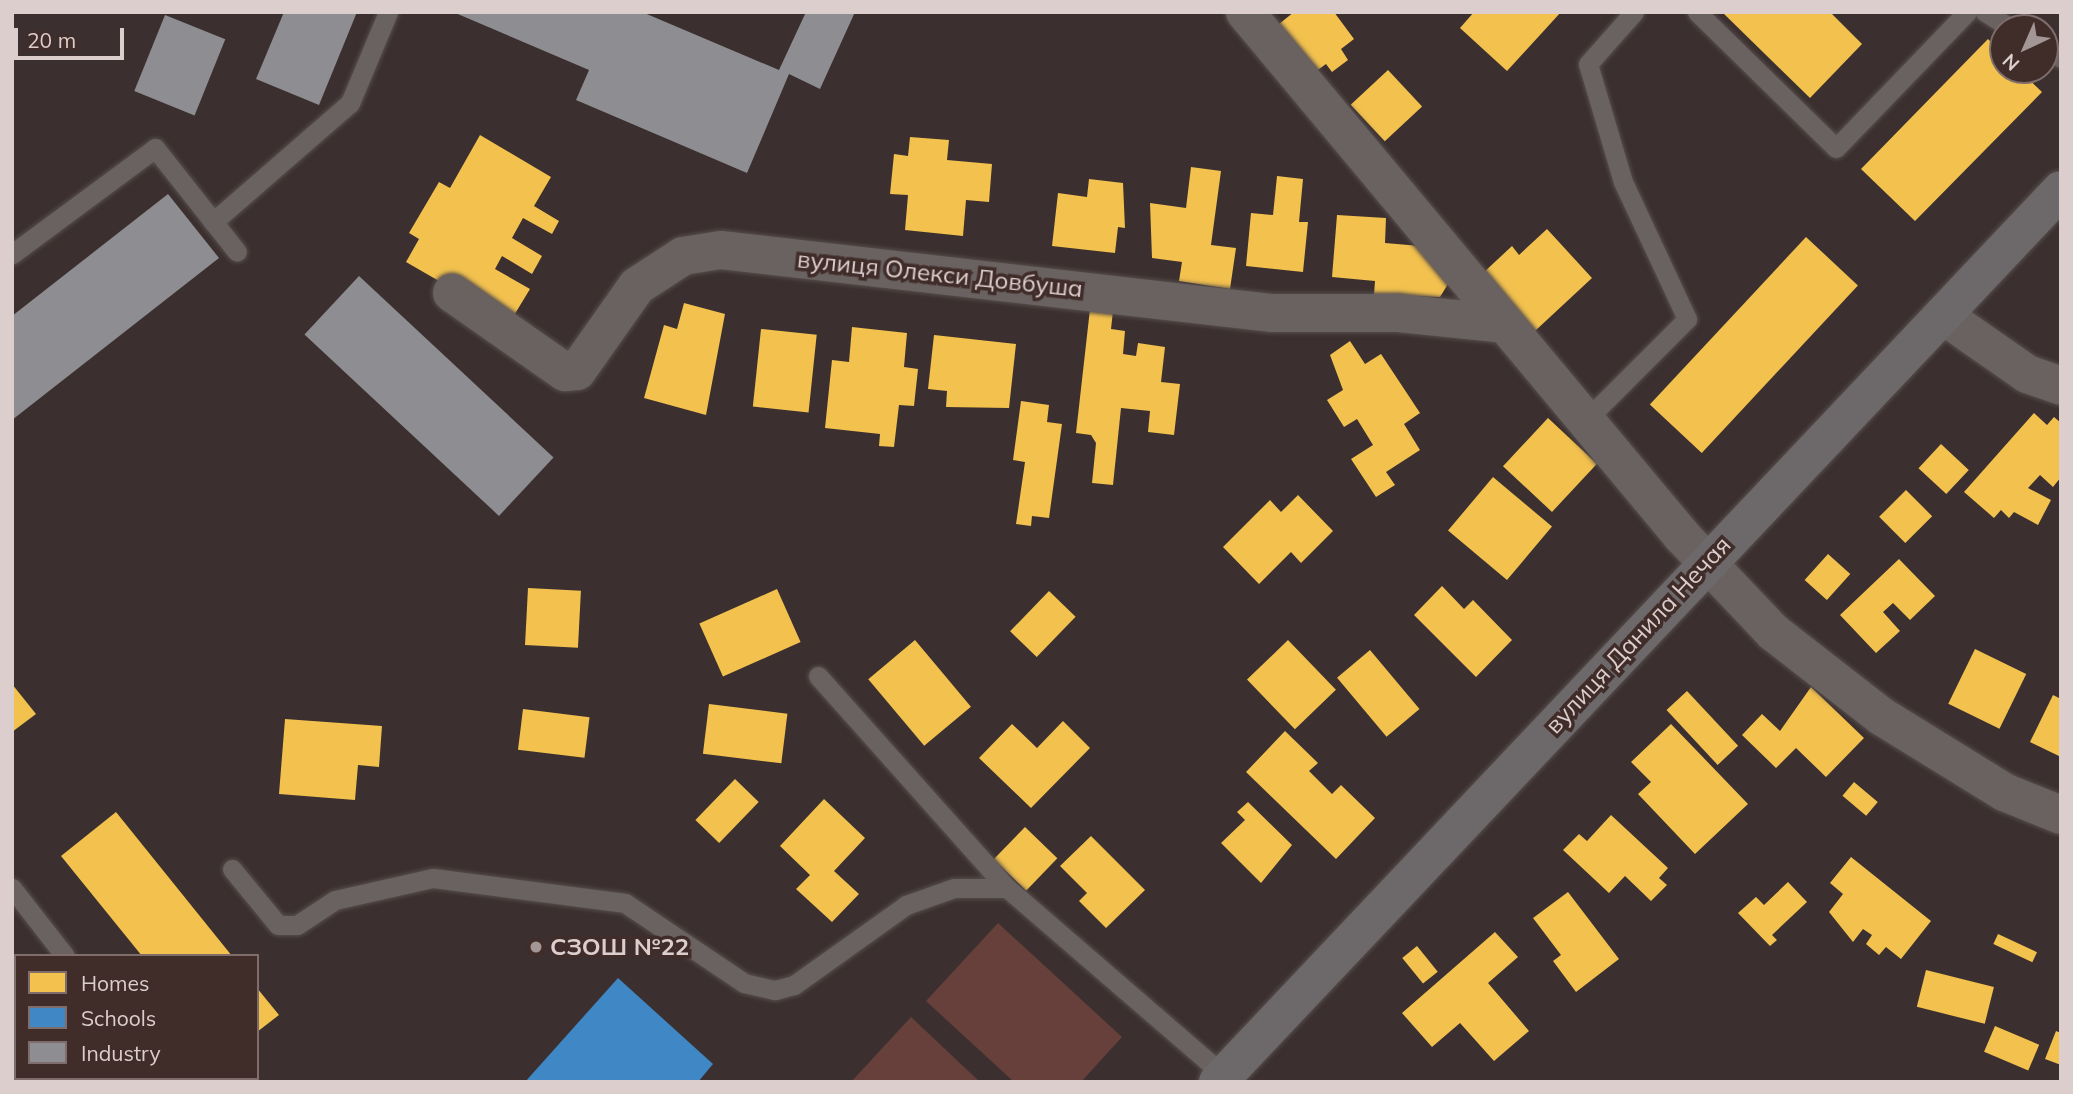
<!DOCTYPE html>
<html>
<head>
<meta charset="utf-8">
<style>
  body { margin:0 }
  #map { position:relative; width:2073px; height:1094px; overflow:hidden; background:#3b302f; font-family:Mulish,sans-serif }
  div>[style] { position:absolute }
  .green>* { inset:0; background:#67403b }
  .homes>* { inset:0; background:#f2c14e; transform-origin:0 0 }
  .schools>* { inset:0; background:#3f88c5 }
  .industry>* { inset:0; background:#8d8d92; transform-origin:0 0 }
  .roads { filter:drop-shadow(0 0 2px #564d4c) drop-shadow(0 0 2px #564d4c) }
  .lane>* { height:19px; margin:-9.5px; padding:0 9.5px; transform-origin:9.5px; border-radius:9.5px; background:#6a6260 }
  .street>* { height:38px; margin:-19px; padding:0 19px; transform-origin:19px; border-radius:19px; background:#6a6260 }
  .secondary>* { height:38px; margin:-19px; padding:0 19px; transform-origin:19px; border-radius:19px; background:#6d6869 }
  .dots>* { width:19px; height:19px; translate:-50% -50%; box-sizing:border-box; border:4px solid #402d2a; border-radius:50% }
  span { translate:-50% -50%; white-space:nowrap; text-align:center; line-height:1.15; -webkit-text-stroke:7px #402d2a; paint-order:stroke }
  .street-label { font-size:24px; color:#dbcecd }
  .poi-label { font-size:24px; color:#dbcecd; font-weight:700 }
  .left { translate:0 -50%; text-align:left }
  .frame { position:absolute; inset:0; border:14px solid #dbcecd; pointer-events:none }
  .legend { position:absolute; left:14px; top:954px; width:245px; height:126px; box-sizing:border-box; background:#402d2a; border:2px solid #7e6d6b; margin:0; padding:9px 12px; list-style:none; font-size:21px; color:#dbcecd }
  .legend li { display:flex; align-items:center; gap:14px; height:35px }
  .legend b { width:35px; border:2px solid #7e6d6b }
  .north { position:absolute; left:1989px; top:14px; width:70px; height:70px; box-sizing:border-box; background:#402d2a; border:2px solid #7e6d6b; border-radius:50%; rotate:224deg; font-size:19px; font-weight:700; line-height:28px; text-align:center; color:#dbcecd }
  .north::after { content:''; display:block; margin:auto; width:24px; height:32px; background:#a39796; clip-path:polygon(50% 0,100% 100%,50% 72%,0 100%) }
  .scale { position:absolute; left:14px; top:28px; width:110px; height:32px; box-sizing:border-box; border:4px solid #dbcecd; border-top:0; padding-left:9px; font-size:21px; line-height:24px; white-space:nowrap; color:#dbcecd; -webkit-text-stroke:5px #402d2a; paint-order:stroke }
</style>
</head>
<body>
<div id="map">
  <div class="green">
    <i style="clip-path:polygon(998px 923px,1122px 1037px,1081px 1082px,1014px 1082px,926px 1001px)"></i>
    <i style="clip-path:polygon(911px 1017px,980px 1082px,851px 1082px)"></i>
  </div>
  <div class="homes">
    <i style="clip-path:polygon(1294px 12px,1334px 12px,1354px 39px,1341px 49px,1348px 60px,1332px 72px,1326px 64px,1315px 72px,1279px 24px)"></i>
    <i style="clip-path:polygon(1474px 12px,1561px 12px,1507px 71px,1460px 28px)"></i>
    <i style="clip-path:polygon(1722px 12px,1830px 12px,1862px 44px,1810px 98px)"></i>
    <i style="clip-path:polygon(1988px 39px,2003px 54px,2003px 70px,2019px 70px,2042px 92px,1915px 221px,1861px 169px)"></i>
    <i style="left:1388px;top:70px;width:50px;height:51px;rotate:47deg"></i>
    <i style="clip-path:polygon(480px 135px,551px 177px,534px 206px,559px 221px,552px 234px,523px 218px,512px 238px,542px 256px,532px 274px,502px 256px,495px 269px,530px 289px,510px 322px,406px 262px,419px 239px,409px 233px,439px 182px,450px 188px)"></i>
    <i style="clip-path:polygon(910px 137px,949px 140px,947px 160px,992px 164px,989px 202px,966px 200px,963px 236px,905px 230px,908px 195px,890px 194px,894px 154px,908px 156px)"></i>
    <i style="clip-path:polygon(1191px 167px,1221px 171px,1211px 245px,1236px 248px,1230px 289px,1179px 281px,1182px 262px,1152px 258px,1150px 203px,1186px 208px)"></i>
    <i style="clip-path:polygon(1277px 176px,1303px 179px,1299px 222px,1308px 222px,1303px 272px,1246px 266px,1251px 213px,1273px 215px)"></i>
    <i style="clip-path:polygon(1089px 179px,1123px 183px,1125px 228px,1118px 227px,1115px 253px,1052px 246px,1058px 193px,1087px 197px)"></i>
    <i style="clip-path:polygon(1337px 215px,1386px 218px,1385px 243px,1420px 246px,1448px 284px,1440px 297px,1374px 295px,1375px 281px,1332px 277px)"></i>
    <i style="clip-path:polygon(1547px 229px,1592px 278px,1535px 331px,1482px 274px,1512px 246px,1519px 255px)"></i>
    <i style="left:1806px;top:237px;width:71px;height:229px;rotate:43deg"></i>
    <i style="clip-path:polygon(684px 303px,725px 314px,706px 415px,644px 398px,664px 325px,677px 329px)"></i>
    <i style="clip-path:polygon(1090px 309px,1113px 311px,1111px 329px,1125px 331px,1123px 354px,1136px 356px,1138px 343px,1165px 347px,1161px 382px,1180px 384px,1174px 435px,1148px 432px,1150px 411px,1121px 408px,1113px 485px,1092px 483px,1096px 443px,1091px 435px,1076px 433px)"></i>
    <i style="clip-path:polygon(852px 327px,907px 333px,904px 367px,918px 369px,914px 406px,899px 405px,894px 447px,879px 446px,880px 434px,825px 428px,832px 360px,849px 362px)"></i>
    <i style="left:761px;top:329px;width:56px;height:78px;rotate:6deg"></i>
    <i style="clip-path:polygon(934px 335px,1016px 344px,1009px 408px,946px 407px,947px 391px,928px 389px)"></i>
    <i style="clip-path:polygon(1350px 341px,1365px 364px,1381px 354px,1420px 413px,1404px 424px,1420px 450px,1386px 472px,1395px 485px,1376px 497px,1351px 459px,1373px 445px,1357px 419px,1344px 427px,1327px 400px,1343px 390px,1330px 355px)"></i>
    <i style="clip-path:polygon(1021px 401px,1049px 405px,1047px 422px,1062px 424px,1049px 518px,1032px 516px,1031px 526px,1016px 524px,1025px 462px,1013px 460px)"></i>
    <i style="clip-path:polygon(2034px 413px,2047px 425px,2054px 417px,2061px 423px,2061px 477px,2053px 487px,2040px 475px,2028px 488px,2051px 500px,2038px 525px,2014px 512px,2009px 518px,2001px 510px,1994px 518px,1964px 492px)"></i>
    <i style="left:1548px;top:418px;width:67px;height:66px;rotate:43deg"></i>
    <i style="left:1941px;top:444px;width:38px;height:33px;rotate:43deg"></i>
    <i style="left:1493px;top:477px;width:77px;height:70px;rotate:40deg"></i>
    <i style="left:1906px;top:490px;width:37px;height:38px;rotate:45deg"></i>
    <i style="clip-path:polygon(1298px 495px,1333px 531px,1301px 563px,1291px 552px,1259px 584px,1223px 547px,1270px 500px,1281px 512px)"></i>
    <i style="left:1828px;top:554px;width:30px;height:35px;rotate:42deg"></i>
    <i style="clip-path:polygon(1899px 559px,1935px 596px,1910px 620px,1893px 603px,1883px 612px,1900px 631px,1876px 653px,1840px 615px)"></i>
    <i style="clip-path:polygon(1442px 586px,1464px 609px,1473px 600px,1512px 640px,1476px 677px,1414px 615px)"></i>
    <i style="left:528px;top:588px;width:53px;height:57px;rotate:3deg"></i>
    <i style="left:777px;top:589px;width:58px;height:85px;rotate:66deg"></i>
    <i style="left:1049px;top:591px;width:37px;height:56px;rotate:44deg"></i>
    <i style="left:915px;top:640px;width:87px;height:61px;rotate:50deg"></i>
    <i style="left:1288px;top:640px;width:69px;height:57px;rotate:46deg"></i>
    <i style="left:1975px;top:649px;width:57px;height:61px;rotate:26deg"></i>
    <i style="left:1370px;top:650px;width:77px;height:43px;rotate:50deg"></i>
    <i style="clip-path:polygon(12px 684px,36px 714px,12px 732px)"></i>
    <i style="clip-path:polygon(1811px 687px,1864px 738px,1826px 777px,1796px 748px,1776px 768px,1742px 735px,1762px 714px,1780px 731px)"></i>
    <i style="left:1687px;top:691px;width:75px;height:28px;rotate:47deg"></i>
    <i style="clip-path:polygon(2053px 695px,2061px 699px,2061px 757px,2030px 742px)"></i>
    <i style="left:709px;top:704px;width:79px;height:50px;rotate:7deg"></i>
    <i style="left:523px;top:709px;width:67px;height:41px;rotate:7deg"></i>
    <i style="clip-path:polygon(285px 719px,382px 726px,379px 767px,358px 765px,355px 800px,279px 794px)"></i>
    <i style="clip-path:polygon(1063px 721px,1090px 748px,1031px 808px,979px 758px,1012px 724px,1037px 748px)"></i>
    <i style="clip-path:polygon(1671px 724px,1748px 804px,1695px 854px,1638px 794px,1651px 782px,1631px 762px)"></i>
    <i style="clip-path:polygon(1285px 731px,1318px 763px,1309px 771px,1332px 794px,1341px 785px,1375px 818px,1336px 859px,1246px 772px)"></i>
    <i style="left:735px;top:779px;width:33px;height:57px;rotate:44deg"></i>
    <i style="left:1854px;top:782px;width:31px;height:18px;rotate:40deg"></i>
    <i style="clip-path:polygon(824px 799px,865px 838px,834px 871px,859px 894px,832px 922px,796px 889px,810px 875px,780px 846px)"></i>
    <i style="clip-path:polygon(1248px 802px,1292px 845px,1261px 883px,1221px 843px,1245px 820px,1237px 812px)"></i>
    <i style="clip-path:polygon(116px 812px,232px 956px,142px 956px,61px 856px)"></i>
    <i style="clip-path:polygon(1611px 815px,1668px 868px,1659px 878px,1667px 885px,1651px 901px,1625px 876px,1609px 893px,1563px 850px,1579px 834px,1587px 841px)"></i>
    <i style="left:1025px;top:827px;width:45px;height:45px;rotate:44deg"></i>
    <i style="clip-path:polygon(1091px 836px,1145px 890px,1106px 928px,1079px 901px,1087px 893px,1060px 866px)"></i>
    <i style="clip-path:polygon(1851px 857px,1931px 921px,1901px 959px,1886px 947px,1879px 955px,1866px 944px,1872px 935px,1863px 929px,1853px 942px,1829px 912px,1843px 894px,1830px 883px)"></i>
    <i style="clip-path:polygon(1788px 882px,1807px 902px,1772px 935px,1777px 940px,1770px 946px,1738px 913px,1756px 897px,1764px 905px)"></i>
    <i style="clip-path:polygon(1568px 892px,1619px 959px,1576px 992px,1553px 961px,1561px 955px,1533px 918px)"></i>
    <i style="clip-path:polygon(1495px 932px,1518px 957px,1488px 983px,1529px 1031px,1494px 1061px,1460px 1023px,1432px 1047px,1402px 1013px)"></i>
    <i style="left:1998px;top:934px;width:43px;height:11px;rotate:25deg"></i>
    <i style="left:1417px;top:946px;width:33px;height:19px;rotate:51deg"></i>
    <i style="left:1926px;top:970px;width:70px;height:38px;rotate:14deg"></i>
    <i style="clip-path:polygon(257px 988px,279px 1015px,257px 1032px)"></i>
    <i style="left:1995px;top:1026px;width:48px;height:28px;rotate:23deg"></i>
    <i style="clip-path:polygon(2056px 1031px,2061px 1033px,2061px 1065px,2045px 1059px)"></i>
    <i style="clip-path:polygon(97px 1078px,217px 1078px,93px 1082px)"></i>
  </div>
  <div class="schools">
    <i style="clip-path:polygon(618px 978px,713px 1064px,698px 1082px,525px 1082px)"></i>
  </div>
  <div class="industry">
    <i style="clip-path:polygon(284px 12px,357px 12px,319px 105px,256px 79px)"></i>
    <i style="clip-path:polygon(453px 12px,642px 12px,779px 70px,806px 12px,855px 12px,820px 89px,789px 74px,747px 173px,576px 100px,589px 70px)"></i>
    <i style="left:165px;top:15px;width:65px;height:82px;rotate:22deg"></i>
    <i style="clip-path:polygon(168px 194px,219px 258px,12px 420px,12px 316px)"></i>
    <i style="left:359px;top:276px;width:266px;height:80px;rotate:43deg"></i>
  </div>
  <div class="roads">
    <div class="lane">
      <i style="left:1697px;top:12px;width:194px;rotate:44.4deg"></i>
      <i style="left:1836px;top:148px;width:189px;rotate:-46.1deg"></i>
      <i style="left:1985px;top:12px;width:31px;rotate:32deg"></i>
      <i style="left:2045px;top:48px;width:19px;rotate:32deg"></i>
      <i style="left:213px;top:222px;width:181px;rotate:-41deg"></i>
      <i style="left:350px;top:103px;width:99px;rotate:-67.3deg"></i>
      <i style="left:12px;top:254px;width:178px;rotate:-36.5deg"></i>
      <i style="left:155px;top:148px;width:132px;rotate:51.7deg"></i>
      <i style="left:1586px;top:420px;width:143px;rotate:-45deg"></i>
      <i style="left:1687px;top:319px;width:151px;rotate:-115deg"></i>
      <i style="left:1623px;top:182px;width:123px;rotate:-106.5deg"></i>
      <i style="left:1588px;top:64px;width:69px;rotate:-48.5deg"></i>
      <i style="left:818px;top:676px;width:284px;rotate:48.3deg"></i>
      <i style="left:232px;top:869px;width:72px;rotate:50.6deg"></i>
      <i style="left:278px;top:925px;width:19px"></i>
      <i style="left:297px;top:925px;width:45px;rotate:-33.3deg"></i>
      <i style="left:335px;top:900px;width:100px;rotate:-12.7deg"></i>
      <i style="left:433px;top:878px;width:194px;rotate:7.4deg"></i>
      <i style="left:625px;top:903px;width:143px;rotate:33.9deg"></i>
      <i style="left:744px;top:983px;width:32px;rotate:13deg"></i>
      <i style="left:775px;top:990px;width:20px;rotate:-15deg"></i>
      <i style="left:794px;top:985px;width:138px;rotate:-35.5deg"></i>
      <i style="left:906px;top:905px;width:51px;rotate:-19.5deg"></i>
      <i style="left:954px;top:888px;width:53px"></i>
      <i style="left:1007px;top:888px;width:286px;rotate:40.8deg"></i>
      <i style="left:12px;top:888px;width:86px;rotate:52.1deg"></i>
      <i style="left:37px;top:1082px;width:6px;rotate:-39deg"></i>
    </div>
    <div class="street">
      <i style="left:1245px;top:12px;width:682px;rotate:50.17deg"></i>
      <i style="left:1682px;top:536px;width:132px;rotate:46.5deg"></i>
      <i style="left:1773px;top:632px;width:137px;rotate:37.9deg"></i>
      <i style="left:1881px;top:716px;width:145px;rotate:31.7deg"></i>
      <i style="left:2004px;top:792px;width:61px;rotate:22deg"></i>
      <i style="left:452px;top:293px;width:138px;rotate:35deg"></i>
      <i style="left:565px;top:372px;width:12px;rotate:-5deg"></i>
      <i style="left:577px;top:371px;width:104px;rotate:-54.8deg"></i>
      <i style="left:637px;top:286px;width:55px;rotate:-33.1deg"></i>
      <i style="left:683px;top:256px;width:38px;rotate:-9deg"></i>
      <i style="left:721px;top:250px;width:555px;rotate:6.52deg"></i>
      <i style="left:1272px;top:313px;width:126px"></i>
      <i style="left:1398px;top:313px;width:107px;rotate:5.9deg"></i>
      <i style="left:1944px;top:316px;width:101px;rotate:34.9deg"></i>
      <i style="left:2027px;top:374px;width:36px;rotate:19deg"></i>
    </div>
    <div class="secondary">
      <i style="left:1218px;top:1082px;width:1227px;rotate:-46.62deg"></i>
    </div>
  </div>
  <div class="dots">
    <i style="left:536px;top:947px;background:#a39796"></i>
  </div>
  <div class="street-label">
    <span style="left:940px;top:274px;rotate:6deg">вулиця Олекси Довбуша</span>
    <span style="left:1638px;top:635px;rotate:-47deg">вулиця Данила Нечая</span>
  </div>
  <div class="poi-label">
    <span class="left" style="left:550px;top:947px">СЗОШ №22</span>
  </div>
  <div class="frame"></div>
  <ul class="legend">
  <li><b style="height:19px;background:#f2c14e"></b>Homes</li>
  <li><b style="height:19px;background:#3f88c5"></b>Schools</li>
  <li><b style="height:19px;background:#8d8d92"></b>Industry</li>
  </ul>
  <div class="north">N</div>
  <div class="scale">20 m</div>
</div>
</body>
</html>
